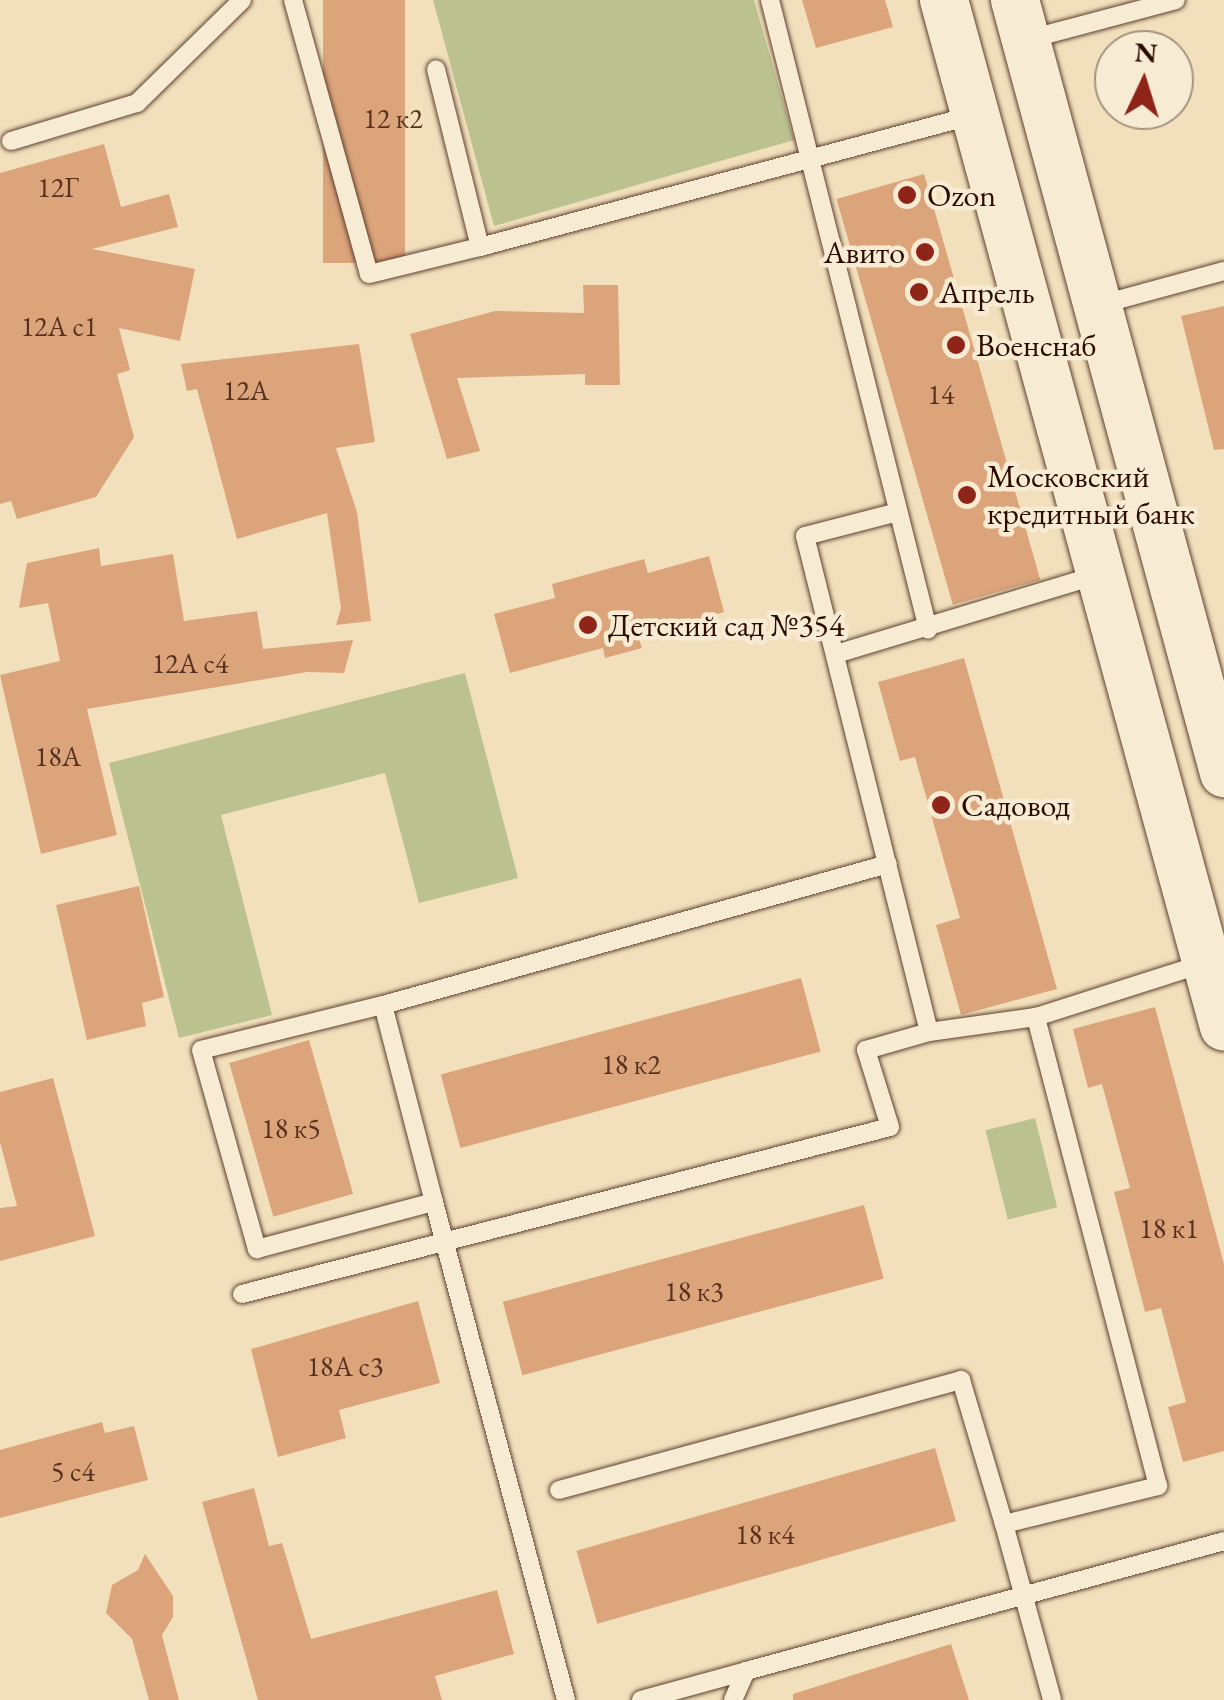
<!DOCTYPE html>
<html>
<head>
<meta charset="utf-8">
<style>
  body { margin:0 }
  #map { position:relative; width:1224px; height:1700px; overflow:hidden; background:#f2e0bc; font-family:"EB Garamond",serif }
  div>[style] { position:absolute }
  .green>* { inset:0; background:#bbc290; transform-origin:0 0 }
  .building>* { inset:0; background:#dca47b; transform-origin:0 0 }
  .roads { filter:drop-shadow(0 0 2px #5e4130) drop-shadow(0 0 2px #5e4130) }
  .lane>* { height:18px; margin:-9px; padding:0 9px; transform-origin:9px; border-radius:9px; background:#f7ebd3 }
  .secondary>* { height:48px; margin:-24px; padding:0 24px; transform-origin:24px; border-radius:24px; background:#f7ebd3 }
  .dots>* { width:28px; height:28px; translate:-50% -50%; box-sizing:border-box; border:5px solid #f7ebd3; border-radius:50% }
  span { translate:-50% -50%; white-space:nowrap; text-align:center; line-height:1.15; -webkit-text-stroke:9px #f7ebd3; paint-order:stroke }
  .number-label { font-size:28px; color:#583220 }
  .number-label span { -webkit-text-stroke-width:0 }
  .poi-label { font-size:32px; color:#2c0c01 }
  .left { translate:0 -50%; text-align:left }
  .right { translate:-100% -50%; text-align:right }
  .north { position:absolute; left:1094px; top:30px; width:100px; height:100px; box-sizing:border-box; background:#f7ebd3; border:2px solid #a6927f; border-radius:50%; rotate:4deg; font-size:28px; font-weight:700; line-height:40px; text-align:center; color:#2c0c01 }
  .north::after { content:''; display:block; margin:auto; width:35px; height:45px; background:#8f2418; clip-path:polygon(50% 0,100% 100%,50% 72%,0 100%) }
</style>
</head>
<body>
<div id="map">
  <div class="green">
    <i style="clip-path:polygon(433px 0,754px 0,794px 140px,494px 226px)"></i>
    <i style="clip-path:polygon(465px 673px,518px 878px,419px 903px,385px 773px,221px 815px,272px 1015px,179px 1038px,109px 763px)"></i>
    <i style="left:1035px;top:1118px;width:92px;height:51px;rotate:76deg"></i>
  </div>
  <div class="building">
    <i style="left:323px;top:0;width:82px;height:263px"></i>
    <i style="clip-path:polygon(802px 0,885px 0,893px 27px,816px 48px)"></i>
    <i style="clip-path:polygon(104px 144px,121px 207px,169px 194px,178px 227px,92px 249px,195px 269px,180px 341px,119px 328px,130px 370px,117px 374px,134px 437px,96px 497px,17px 519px,11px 501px,0 504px,0 173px)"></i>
    <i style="left:924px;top:174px;width:422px;height:91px;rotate:74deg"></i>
    <i style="clip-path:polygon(583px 285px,618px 285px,620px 385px,585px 385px,585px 374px,457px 378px,480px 451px,447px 459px,410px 334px,495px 311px,584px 313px)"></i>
    <i style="clip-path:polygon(1224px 306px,1224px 449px,1214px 450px,1181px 316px)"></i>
    <i style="clip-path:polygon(359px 344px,375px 442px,336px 448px,357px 512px,371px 621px,336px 625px,341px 608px,327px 513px,237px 539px,197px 389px,187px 391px,181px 364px)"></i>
    <i style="clip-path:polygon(99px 548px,101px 566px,173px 554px,184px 621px,257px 611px,263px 649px,353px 640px,344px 673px,307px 672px,87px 709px,117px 835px,41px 854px,0 675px,60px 661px,48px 603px,19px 608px,27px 563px)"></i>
    <i style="clip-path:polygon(709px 556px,724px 612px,638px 636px,642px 648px,605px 658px,603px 648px,510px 673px,494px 614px,555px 598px,552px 584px,644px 559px,648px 573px)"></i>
    <i style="clip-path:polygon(964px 658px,1057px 989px,961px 1015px,936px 925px,960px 918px,915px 757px,900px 761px,878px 682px)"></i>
    <i style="clip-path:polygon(139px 886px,164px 997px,142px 1003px,146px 1026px,87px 1040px,56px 905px)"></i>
    <i style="left:801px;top:978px;width:76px;height:373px;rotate:75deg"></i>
    <i style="clip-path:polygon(1155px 1007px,1224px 1264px,1224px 1451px,1183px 1462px,1168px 1407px,1186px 1402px,1161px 1308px,1145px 1312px,1114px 1192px,1130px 1188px,1102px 1084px,1088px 1088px,1073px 1029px)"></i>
    <i style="left:309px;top:1040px;width:160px;height:83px;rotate:74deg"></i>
    <i style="clip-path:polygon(53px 1078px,95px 1236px,0 1261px,0 1208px,17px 1206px,0 1142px,0 1092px)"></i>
    <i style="left:864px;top:1205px;width:76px;height:374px;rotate:75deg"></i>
    <i style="clip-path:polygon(418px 1301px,440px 1383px,339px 1410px,346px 1438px,278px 1457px,251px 1349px)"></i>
    <i style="clip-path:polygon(102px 1422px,105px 1433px,134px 1426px,148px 1480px,0 1518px,0 1450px)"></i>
    <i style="left:935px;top:1448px;width:76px;height:373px;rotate:74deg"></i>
    <i style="clip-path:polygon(254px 1488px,269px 1546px,282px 1543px,311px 1639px,497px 1590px,514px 1654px,435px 1676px,442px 1700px,258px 1700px,202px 1502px)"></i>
    <i style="clip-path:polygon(145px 1554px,173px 1596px,173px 1617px,162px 1635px,179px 1700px,149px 1700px,132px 1639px,106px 1613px,112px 1585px,138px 1570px)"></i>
    <i style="clip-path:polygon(951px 1644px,969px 1700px,793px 1700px,793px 1694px)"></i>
  </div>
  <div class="roads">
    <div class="lane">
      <i style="left:293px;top:0;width:284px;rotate:74.5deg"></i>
      <i style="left:369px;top:274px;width:114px;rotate:-13.7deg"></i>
      <i style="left:480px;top:247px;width:183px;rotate:-103.9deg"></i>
      <i style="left:770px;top:0;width:649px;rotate:75.9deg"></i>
      <i style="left:1026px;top:40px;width:155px;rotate:-14.9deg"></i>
      <i style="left:11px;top:141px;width:132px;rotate:-16.8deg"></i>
      <i style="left:137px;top:103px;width:147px;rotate:-44.4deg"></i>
      <i style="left:480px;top:247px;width:511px;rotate:-14.96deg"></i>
      <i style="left:1099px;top:305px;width:130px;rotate:-15.2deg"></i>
      <i style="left:898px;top:512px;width:96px;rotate:165.5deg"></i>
      <i style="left:805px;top:536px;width:511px;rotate:75.96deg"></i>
      <i style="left:929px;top:1032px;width:108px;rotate:-8deg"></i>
      <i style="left:836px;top:654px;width:274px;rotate:-16.8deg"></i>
      <i style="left:383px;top:1005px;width:524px;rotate:-15.6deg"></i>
      <i style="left:434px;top:1202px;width:203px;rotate:-104.5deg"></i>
      <i style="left:383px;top:1005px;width:187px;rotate:166.1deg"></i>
      <i style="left:201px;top:1050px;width:207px;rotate:74.3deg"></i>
      <i style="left:257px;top:1249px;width:183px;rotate:-14.9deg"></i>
      <i style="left:434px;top:1202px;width:515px;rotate:75.15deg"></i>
      <i style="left:242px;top:1294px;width:669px;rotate:-14.45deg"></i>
      <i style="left:890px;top:1127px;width:81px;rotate:-107.3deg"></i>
      <i style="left:866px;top:1050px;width:66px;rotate:-15.9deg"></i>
      <i style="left:559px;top:1490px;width:417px;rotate:-15.3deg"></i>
      <i style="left:961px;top:1380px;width:150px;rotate:73.4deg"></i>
      <i style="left:1004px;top:1524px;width:159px;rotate:-13.9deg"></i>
      <i style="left:1158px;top:1486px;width:485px;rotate:-104.6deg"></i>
      <i style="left:1036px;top:1017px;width:177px;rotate:-17.7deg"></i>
      <i style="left:1004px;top:1524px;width:182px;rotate:74.7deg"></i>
      <i style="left:641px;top:1700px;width:109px;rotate:-15.4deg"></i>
      <i style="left:733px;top:1700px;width:32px;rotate:-66deg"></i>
      <i style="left:746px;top:1671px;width:495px;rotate:-15.2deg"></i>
    </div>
    <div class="secondary">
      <i style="left:944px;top:0;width:1064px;rotate:74.75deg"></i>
      <i style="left:1015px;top:0;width:801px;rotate:74.87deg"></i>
    </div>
  </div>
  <div class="dots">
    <i style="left:907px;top:195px;background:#8f2418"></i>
    <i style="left:925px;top:252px;background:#8f2418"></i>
    <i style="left:919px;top:292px;background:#8f2418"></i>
    <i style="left:956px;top:345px;background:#8f2418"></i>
    <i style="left:967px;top:495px;background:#8f2418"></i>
    <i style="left:588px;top:625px;background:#8f2418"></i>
    <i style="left:941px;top:805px;background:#8f2418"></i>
  </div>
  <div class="number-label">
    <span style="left:393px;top:118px">12 к2</span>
    <span style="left:58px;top:187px">12Г</span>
    <span style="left:59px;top:326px">12А с1</span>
    <span style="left:246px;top:390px">12А</span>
    <span style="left:941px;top:394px">14</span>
    <span style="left:190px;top:663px">12А с4</span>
    <span style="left:58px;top:756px">18А</span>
    <span style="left:631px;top:1064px">18 к2</span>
    <span style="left:291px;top:1128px">18 к5</span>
    <span style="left:1169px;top:1228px">18 к1</span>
    <span style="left:694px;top:1291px">18 к3</span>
    <span style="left:345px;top:1366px">18А с3</span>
    <span style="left:73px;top:1471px">5 с4</span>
    <span style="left:765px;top:1534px">18 к4</span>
  </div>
  <div class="poi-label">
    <span class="left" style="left:927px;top:195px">Ozon</span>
    <span class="right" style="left:905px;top:252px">Авито</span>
    <span class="left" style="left:939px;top:292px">Апрель</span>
    <span class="left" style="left:976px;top:345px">Военснаб</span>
    <span class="left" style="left:987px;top:495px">Московский<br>кредитный банк</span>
    <span class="left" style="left:608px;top:625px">Детский сад №354</span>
    <span class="left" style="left:961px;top:805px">Садовод</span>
  </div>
  <div class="north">N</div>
</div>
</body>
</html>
